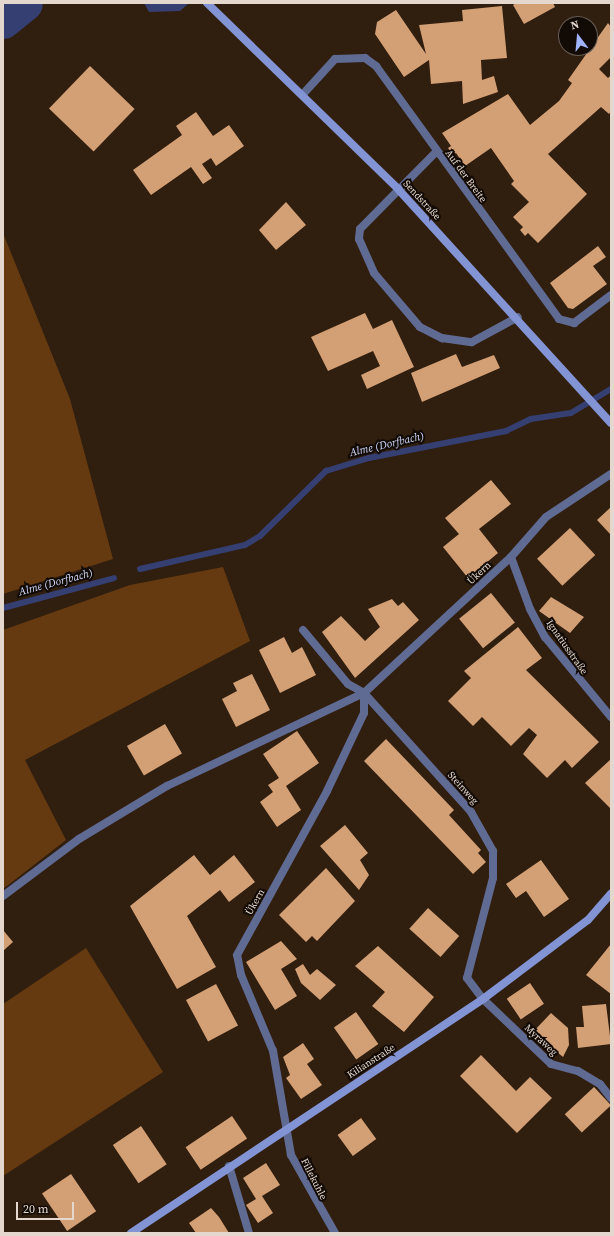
<!DOCTYPE html>
<html>
<head>
<meta charset="utf-8">
<style>
  body { margin:0 }
  #map { position:relative; width:614px; height:1236px; overflow:hidden; background:#301e0f; font-family:"Source Serif 4",serif }
  div>[style] { position:absolute }
  .green>* { inset:0; background:#653a11 }
  .water>* { inset:0; background:#353f71 }
  .stream>* { height:6px; margin:-3px; padding:0 3px; transform-origin:3px; border-radius:3px; background:#353f71 }
  .river>* { height:35px; margin:-17.5px; padding:0 17.5px; transform-origin:17.5px; border-radius:17.5px; background:#353f71 }
  .building>* { inset:0; background:#d39f75; transform-origin:0 0 }
  .lane>* { height:8px; margin:-4px; padding:0 4px; transform-origin:4px; border-radius:4px; background:#606b93 }
  .street>* { height:8px; margin:-4px; padding:0 4px; transform-origin:4px; border-radius:4px; background:#606b93 }
  .secondary>* { height:8px; margin:-4px; padding:0 4px; transform-origin:4px; border-radius:4px; background:#8394d5 }
  span { translate:-50% -50%; white-space:nowrap; text-align:center; line-height:1.15; -webkit-text-stroke:4px #120a05; paint-order:stroke }
  .street-label { font-size:10px; color:#e4d8ce }
  .water-label { font-size:11px; color:#d0dafa; font-style:italic }
  .frame { position:absolute; inset:0; border:4px solid #e4d8ce; pointer-events:none }
  .north { position:absolute; left:558px; top:16px; width:40px; height:40px; box-sizing:border-box; background:#120a05; border:1px solid #665c55; border-radius:50%; rotate:344deg; font-size:11px; font-weight:700; line-height:16px; text-align:center; color:#e4d8ce }
  .north::after { content:''; display:block; margin:auto; width:14px; height:18px; background:#a0b3fd; clip-path:polygon(50% 0,100% 100%,50% 72%,0 100%) }
  .scale { position:absolute; left:16px; top:1202px; width:58px; height:18px; box-sizing:border-box; border:2px solid #e4d8ce; border-top:0; padding-left:5px; font-size:12px; line-height:14px; white-space:nowrap; color:#e4d8ce; -webkit-text-stroke:3px #120a05; paint-order:stroke }
</style>
</head>
<body>
<div id="map">
  <div class="green">
    <i style="clip-path:polygon(3px 233px,70px 399px,113px 559px,3px 594px)"></i>
    <i style="clip-path:polygon(223px 567px,250px 641px,25px 760px,66px 840px,3px 889px,3px 630px,130px 585px)"></i>
    <i style="clip-path:polygon(86px 948px,163px 1072px,3px 1176px,3px 1004px)"></i>
  </div>
  <div class="water">
    <i style="clip-path:polygon(144px 3px,189px 3px,180px 11px,149px 12px)"></i>
  </div>
  <div class="stream">
    <i style="left:140px;top:569px;width:108px;rotate:-12.9deg"></i>
    <i style="left:245px;top:545px;width:17px;rotate:-31deg"></i>
    <i style="left:260px;top:536px;width:93px;rotate:-44.6deg"></i>
    <i style="left:326px;top:471px;width:45px;rotate:-16.8deg"></i>
    <i style="left:369px;top:458px;width:140px;rotate:-11.1deg"></i>
    <i style="left:506px;top:431px;width:28px;rotate:-26deg"></i>
    <i style="left:531px;top:419px;width:40px;rotate:-8.5deg"></i>
    <i style="left:571px;top:413px;width:47px;rotate:-31deg"></i>
    <i style="left:3px;top:608px;width:115px;rotate:-15.1deg"></i>
  </div>
  <div class="river">
    <i style="left:3px;top:21px;width:28px;rotate:-39deg"></i>
  </div>
  <div class="building">
    <i style="clip-path:polygon(516px 3px,553px 3px,555px 7px,524px 24px,513px 5px)"></i>
    <i style="clip-path:polygon(502px 6px,507px 58px,481px 60px,482px 80px,494px 76px,498px 92px,463px 104px,462px 81px,431px 84px,429px 60px,404px 77px,375px 34px,377px 22px,396px 10px,426px 54px,419px 25px,463px 21px,462px 10px)"></i>
    <i style="clip-path:polygon(608px 23px,611px 27px,611px 57px,599px 69px,608px 78px,611px 75px,611px 111px,609px 114px,601px 107px,548px 154px,587px 194px,538px 243px,528px 233px,525px 236px,520px 230px,523px 227px,513px 217px,529px 202px,511px 184px,514px 181px,491px 148px,465px 166px,456px 153px,453px 155px,448px 148px,451px 146px,442px 133px,508px 94px,530px 125px,559px 101px,572px 83px,568px 80px)"></i>
    <i style="left:90px;top:66px;width:62px;height:59px;rotate:44deg"></i>
    <i style="clip-path:polygon(196px 112px,213px 136px,229px 125px,244px 146px,216px 166px,211px 158px,202px 164px,212px 178px,203px 184px,191px 167px,151px 195px,133px 170px,182px 135px,176px 126px)"></i>
    <i style="clip-path:polygon(286px 202px,306px 225px,276px 250px,259px 230px)"></i>
    <i style="clip-path:polygon(598px 246px,606px 257px,593px 266px,607px 284px,573px 309px,568px 308px,550px 283px)"></i>
    <i style="clip-path:polygon(365px 313px,373px 329px,392px 320px,414px 367px,367px 389px,361px 375px,380px 366px,373px 351px,328px 371px,311px 337px)"></i>
    <i style="clip-path:polygon(456px 354px,462px 367px,494px 355px,500px 368px,422px 402px,411px 373px)"></i>
    <i style="clip-path:polygon(491px 480px,511px 504px,479px 529px,498px 553px,468px 578px,443px 547px,459px 534px,445px 518px)"></i>
    <i style="clip-path:polygon(611px 507px,611px 535px,597px 520px)"></i>
    <i style="left:570px;top:528px;width:37px;height:45px;rotate:47deg"></i>
    <i style="left:491px;top:593px;width:38px;height:41px;rotate:51deg"></i>
    <i style="clip-path:polygon(551px 597px,584px 617px,570px 633px,539px 611px)"></i>
    <i style="clip-path:polygon(392px 599px,398px 606px,403px 602px,419px 620px,355px 678px,322px 632px,341px 616px,365px 641px,380px 627px,368px 609px)"></i>
    <i style="clip-path:polygon(518px 627px,542px 658px,526px 670px,599px 742px,572px 768px,565px 760px,547px 778px,523px 754px,537px 735px,529px 728px,511px 746px,482px 717px,473px 726px,448px 701px,471px 678px,464px 671px)"></i>
    <i style="clip-path:polygon(284px 637px,292px 653px,302px 647px,316px 675px,280px 693px,259px 650px)"></i>
    <i style="clip-path:polygon(252px 674px,270px 710px,236px 727px,222px 699px,237px 691px,233px 683px)"></i>
    <i style="left:165px;top:724px;width:34px;height:44px;rotate:60deg"></i>
    <i style="clip-path:polygon(297px 731px,319px 763px,286px 786px,301px 810px,277px 827px,260px 802px,273px 792px,268px 785px,279px 778px,263px 754px)"></i>
    <i style="clip-path:polygon(386px 739px,454px 810px,449px 815px,481px 850px,478px 853px,486px 862px,473px 874px,364px 761px)"></i>
    <i style="clip-path:polygon(611px 759px,611px 809px,585px 783px)"></i>
    <i style="clip-path:polygon(345px 825px,368px 853px,360px 860px,369px 875px,359px 890px,320px 846px)"></i>
    <i style="clip-path:polygon(194px 855px,210px 875px,234px 855px,255px 882px,229px 902px,220px 890px,187px 916px,216px 967px,177px 989px,130px 906px)"></i>
    <i style="clip-path:polygon(541px 860px,569px 899px,544px 917px,526px 891px,516px 898px,506px 884px)"></i>
    <i style="clip-path:polygon(326px 868px,355px 901px,317px 941px,312px 936px,306px 942px,279px 915px)"></i>
    <i style="left:428px;top:908px;width:42px;height:28px;rotate:42deg"></i>
    <i style="clip-path:polygon(3px 930px,13px 942px,3px 951px)"></i>
    <i style="clip-path:polygon(281px 941px,297px 959px,281px 969px,297px 996px,275px 1010px,246px 962px)"></i>
    <i style="clip-path:polygon(611px 944px,611px 994px,586px 975px)"></i>
    <i style="clip-path:polygon(378px 946px,434px 997px,404px 1032px,372px 1006px,385px 992px,355px 966px)"></i>
    <i style="clip-path:polygon(303px 964px,310px 975px,317px 969px,336px 985px,320px 1000px,301px 983px,295px 969px)"></i>
    <i style="left:530px;top:983px;width:25px;height:28px;rotate:56deg"></i>
    <i style="left:216px;top:984px;width:47px;height:34px;rotate:62deg"></i>
    <i style="clip-path:polygon(606px 1004px,611px 1044px,578px 1048px,576px 1027px,584px 1027px,582px 1006px)"></i>
    <i style="left:356px;top:1012px;width:39px;height:27px;rotate:55deg"></i>
    <i style="clip-path:polygon(551px 1013px,568px 1028px,569px 1045px,563px 1057px,533px 1032px)"></i>
    <i style="clip-path:polygon(303px 1043px,314px 1059px,307px 1064px,322px 1085px,301px 1099px,286px 1078px,290px 1075px,283px 1057px)"></i>
    <i style="clip-path:polygon(481px 1055px,516px 1091px,530px 1077px,552px 1098px,517px 1133px,460px 1076px)"></i>
    <i style="left:594px;top:1087px;width:25px;height:40px;rotate:47deg"></i>
    <i style="left:232px;top:1116px;width:27px;height:56px;rotate:56deg"></i>
    <i style="left:361px;top:1118px;width:26px;height:29px;rotate:54deg"></i>
    <i style="left:141px;top:1126px;width:46px;height:34px;rotate:56deg"></i>
    <i style="clip-path:polygon(266px 1163px,280px 1185px,262px 1196px,273px 1213px,258px 1223px,246px 1205px,256px 1199px,243px 1178px)"></i>
    <i style="left:71px;top:1174px;width:45px;height:35px;rotate:56deg"></i>
    <i style="clip-path:polygon(211px 1208px,219px 1217px,229px 1233px,196px 1233px,189px 1223px)"></i>
  </div>
  <div class="lane">
    <i style="left:436px;top:152px;width:108px;rotate:134.6deg"></i>
    <i style="left:360px;top:229px;width:10px;rotate:96deg"></i>
    <i style="left:359px;top:239px;width:37px;rotate:66deg"></i>
    <i style="left:374px;top:273px;width:71px;rotate:49.6deg"></i>
    <i style="left:420px;top:327px;width:25px;rotate:27deg"></i>
    <i style="left:442px;top:338px;width:30px;rotate:8deg"></i>
    <i style="left:472px;top:342px;width:52px;rotate:-28.5deg"></i>
    <i style="left:229px;top:1166px;width:70px;rotate:73.4deg"></i>
  </div>
  <div class="street">
    <i style="left:304px;top:93px;width:46px;rotate:-47.6deg"></i>
    <i style="left:335px;top:59px;width:30px;rotate:-2deg"></i>
    <i style="left:365px;top:58px;width:14px;rotate:36deg"></i>
    <i style="left:376px;top:66px;width:312px;rotate:54.1deg"></i>
    <i style="left:559px;top:319px;width:16px;rotate:15deg"></i>
    <i style="left:574px;top:323px;width:46px;rotate:-37.1deg"></i>
    <i style="left:511px;top:557px;width:55px;rotate:69.9deg"></i>
    <i style="left:530px;top:609px;width:32px;rotate:62deg"></i>
    <i style="left:545px;top:637px;width:104px;rotate:50.5deg"></i>
    <i style="left:303px;top:630px;width:70px;rotate:50.2deg"></i>
    <i style="left:348px;top:684px;width:18px;rotate:29deg"></i>
    <i style="left:364px;top:693px;width:160px;rotate:48deg"></i>
    <i style="left:471px;top:812px;width:45px;rotate:60.6deg"></i>
    <i style="left:493px;top:851px;width:27px;rotate:90deg"></i>
    <i style="left:493px;top:878px;width:103px;rotate:104.6deg"></i>
    <i style="left:467px;top:978px;width:26px;rotate:53deg"></i>
    <i style="left:483px;top:999px;width:94px;rotate:43.7deg"></i>
    <i style="left:551px;top:1064px;width:28px;rotate:15deg"></i>
    <i style="left:578px;top:1071px;width:26px;rotate:31deg"></i>
    <i style="left:600px;top:1084px;width:18px;rotate:52deg"></i>
    <i style="left:3px;top:896px;width:95px;rotate:-36.9deg"></i>
    <i style="left:79px;top:839px;width:103px;rotate:-31.1deg"></i>
    <i style="left:167px;top:786px;width:218px;rotate:-25.3deg"></i>
    <i style="left:335px;top:1233px;width:90px;rotate:-119.4deg"></i>
    <i style="left:291px;top:1155px;width:106px;rotate:-99.8deg"></i>
    <i style="left:273px;top:1051px;width:82px;rotate:-112.8deg"></i>
    <i style="left:241px;top:975px;width:20px;rotate:-101deg"></i>
    <i style="left:237px;top:955px;width:187px;rotate:-61.2deg"></i>
    <i style="left:327px;top:791px;width:86px;rotate:-64.6deg"></i>
    <i style="left:364px;top:713px;width:20px;rotate:-90deg"></i>
    <i style="left:364px;top:693px;width:200px;rotate:-42.8deg"></i>
    <i style="left:511px;top:557px;width:53px;rotate:-48.8deg"></i>
    <i style="left:546px;top:517px;width:78px;rotate:-33.5deg"></i>
  </div>
  <div class="secondary">
    <i style="left:207px;top:3px;width:267px;rotate:44.2deg"></i>
    <i style="left:398px;top:189px;width:316px;rotate:47.7deg"></i>
    <i style="left:131px;top:1233px;width:423px;rotate:-33.6deg"></i>
    <i style="left:483px;top:999px;width:131px;rotate:-37deg"></i>
    <i style="left:588px;top:920px;width:35px;rotate:-49deg"></i>
  </div>
  <div class="street-label">
    <span style="left:466px;top:176px;rotate:54deg">Auf der Breite</span>
    <span style="left:422px;top:200px;rotate:47deg">Sendstraße</span>
    <span style="left:479px;top:573px;rotate:-43deg">Ükern</span>
    <span style="left:567px;top:647px;rotate:55deg">Ignatiusstraße</span>
    <span style="left:463px;top:788px;rotate:48deg">Steinweg</span>
    <span style="left:255px;top:902px;rotate:-61deg">Ükern</span>
    <span style="left:541px;top:1040px;rotate:43deg">Myraweg</span>
    <span style="left:371px;top:1061px;rotate:-33deg">Kilianstraße</span>
    <span style="left:314px;top:1179px;rotate:63deg">Fillekuhle</span>
  </div>
  <div class="water-label">
    <span style="left:387px;top:445px;rotate:-13deg">Alme (Dorfbach)</span>
    <span style="left:56px;top:583px;rotate:-15deg">Alme (Dorfbach)</span>
  </div>
  <div class="frame"></div>
  <div class="north">N</div>
  <div class="scale">20 m</div>
</div>
</body>
</html>
